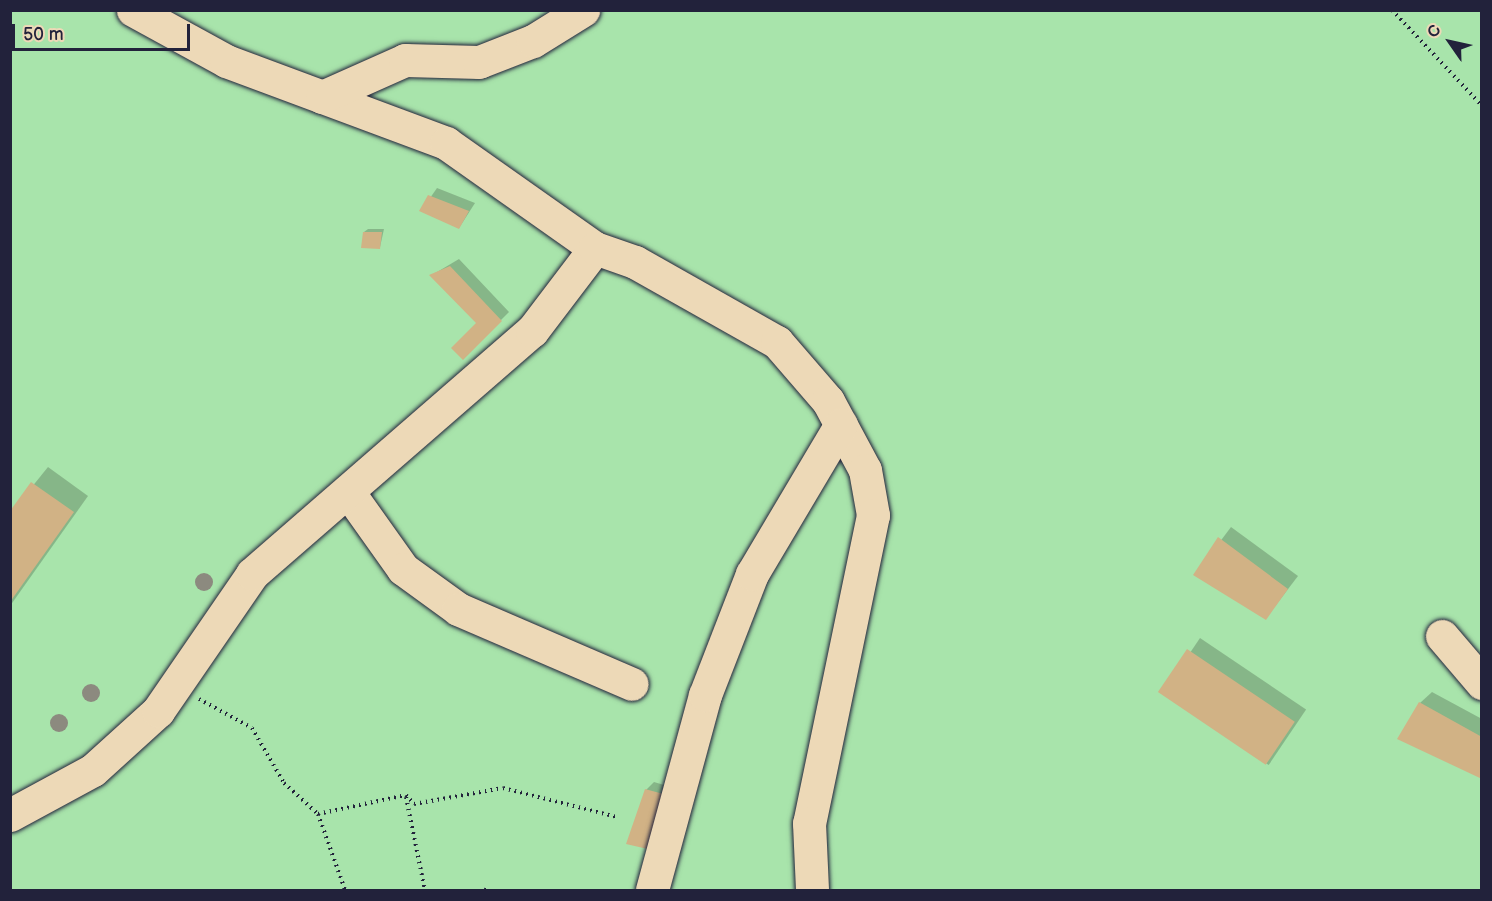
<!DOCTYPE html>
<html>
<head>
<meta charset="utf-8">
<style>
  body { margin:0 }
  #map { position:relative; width:1492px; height:901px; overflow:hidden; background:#edd9b7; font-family:"Balsamiq Sans",sans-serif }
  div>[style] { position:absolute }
  .green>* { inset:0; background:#a8e4ab; transform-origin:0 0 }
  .shadow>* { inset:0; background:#0003; transform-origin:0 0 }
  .building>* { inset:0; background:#d1b285; transform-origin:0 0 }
  .path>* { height:4px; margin-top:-2px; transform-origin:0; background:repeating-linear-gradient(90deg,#22223b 0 1.5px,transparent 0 6px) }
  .roads { filter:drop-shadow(0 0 2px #22223b) drop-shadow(0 0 2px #22223b) }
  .minor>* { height:33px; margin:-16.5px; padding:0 16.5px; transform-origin:16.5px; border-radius:16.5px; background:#edd9b7 }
  .trees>* { width:18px; height:18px; margin:-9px; border-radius:50%; background:#8c8a7f }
  span { translate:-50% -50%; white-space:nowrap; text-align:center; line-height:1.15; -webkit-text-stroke:4.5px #edd9b7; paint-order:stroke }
  .frame { position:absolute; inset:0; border:12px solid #22223b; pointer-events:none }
  .north { position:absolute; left:1420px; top:12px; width:60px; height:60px; -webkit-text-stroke:4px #edd9b7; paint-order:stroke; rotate:304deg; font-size:16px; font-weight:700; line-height:24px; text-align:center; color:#22223b }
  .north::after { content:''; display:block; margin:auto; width:21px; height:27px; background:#22223b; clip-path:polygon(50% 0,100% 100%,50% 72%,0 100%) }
  .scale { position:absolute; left:12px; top:24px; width:178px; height:27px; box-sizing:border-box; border:3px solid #22223b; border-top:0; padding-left:8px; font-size:18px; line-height:21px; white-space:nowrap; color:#22223b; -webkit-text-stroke:4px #edd9b7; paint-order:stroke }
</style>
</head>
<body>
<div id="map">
  <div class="green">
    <i style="left:10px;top:11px;width:1471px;height:879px"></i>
  </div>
  <div class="shadow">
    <i style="clip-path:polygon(437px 188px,475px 203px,459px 228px,421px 211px)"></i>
    <i style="clip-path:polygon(368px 229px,384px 229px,380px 247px,364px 232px)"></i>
    <i style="clip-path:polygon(459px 259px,509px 312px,463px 358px,478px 323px,432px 275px)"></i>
    <i style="clip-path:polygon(48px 467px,88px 496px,10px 606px,10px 514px)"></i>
    <i style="clip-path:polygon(1231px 527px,1298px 576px,1266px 618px,1195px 575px)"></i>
    <i style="left:1200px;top:638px;width:128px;height:67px;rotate:34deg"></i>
    <i style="clip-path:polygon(1432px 692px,1482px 719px,1482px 778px,1420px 703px)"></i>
    <i style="clip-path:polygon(654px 782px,674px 788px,659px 841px,646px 790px)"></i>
  </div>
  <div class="building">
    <i style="clip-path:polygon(428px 195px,469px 211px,459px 229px,419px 211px)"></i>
    <i style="clip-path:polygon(363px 232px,382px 232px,380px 249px,361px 248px)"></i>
    <i style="clip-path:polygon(450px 266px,502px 321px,463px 360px,451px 348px,476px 323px,429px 275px)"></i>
    <i style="clip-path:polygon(31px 482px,74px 512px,10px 602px,10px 511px)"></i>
    <i style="clip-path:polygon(1218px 537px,1288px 589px,1266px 620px,1193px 575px)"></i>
    <i style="left:1187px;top:649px;width:130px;height:52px;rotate:34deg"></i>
    <i style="clip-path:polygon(1419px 702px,1482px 737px,1482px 779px,1397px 739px)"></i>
    <i style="clip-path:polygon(645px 789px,667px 795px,652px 850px,626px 844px)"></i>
  </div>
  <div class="path">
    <i style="left:1392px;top:10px;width:132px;rotate:46.8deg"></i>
    <i style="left:199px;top:699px;width:60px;rotate:28.7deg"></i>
    <i style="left:252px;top:728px;width:64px;rotate:59.8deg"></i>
    <i style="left:284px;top:783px;width:46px;rotate:42.4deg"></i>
    <i style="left:318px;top:814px;width:90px;rotate:-12.2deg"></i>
    <i style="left:406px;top:795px;width:12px;rotate:48deg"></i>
    <i style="left:414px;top:804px;width:90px;rotate:-10.2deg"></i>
    <i style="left:503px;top:788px;width:118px;rotate:14.3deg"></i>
    <i style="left:406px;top:797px;width:95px;rotate:78.5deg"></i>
    <i style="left:318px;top:814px;width:81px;rotate:70.4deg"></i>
    <i style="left:485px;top:890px;width:4px;rotate:-34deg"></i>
  </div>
  <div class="roads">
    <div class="minor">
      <i style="left:133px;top:10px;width:106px;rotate:28.7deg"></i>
      <i style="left:226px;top:61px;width:235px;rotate:20.4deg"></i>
      <i style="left:446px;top:143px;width:182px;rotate:35.2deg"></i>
      <i style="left:322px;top:97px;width:91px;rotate:-24deg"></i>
      <i style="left:405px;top:60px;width:74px;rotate:1.5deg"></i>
      <i style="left:479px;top:62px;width:58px;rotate:-21.3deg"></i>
      <i style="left:533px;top:41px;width:59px;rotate:-31.8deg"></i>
      <i style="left:349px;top:493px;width:93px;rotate:54.6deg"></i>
      <i style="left:403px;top:569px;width:68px;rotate:36deg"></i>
      <i style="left:458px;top:609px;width:189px;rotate:23.3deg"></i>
      <i style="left:1442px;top:636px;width:62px;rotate:49.6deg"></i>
      <i style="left:10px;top:815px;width:94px;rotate:-28.5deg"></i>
      <i style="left:93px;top:770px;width:88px;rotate:-42.2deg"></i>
      <i style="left:158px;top:711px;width:166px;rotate:-55.5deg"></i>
      <i style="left:252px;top:574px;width:371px;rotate:-41deg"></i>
      <i style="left:532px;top:331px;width:104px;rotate:-52.8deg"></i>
      <i style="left:595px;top:248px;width:42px;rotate:19.3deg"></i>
      <i style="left:635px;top:262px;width:163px;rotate:29.4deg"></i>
      <i style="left:777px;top:342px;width:78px;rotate:49.2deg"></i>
      <i style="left:828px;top:401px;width:78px;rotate:61.8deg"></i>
      <i style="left:865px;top:470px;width:46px;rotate:79.9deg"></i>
      <i style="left:873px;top:515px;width:315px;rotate:101.7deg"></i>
      <i style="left:809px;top:823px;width:67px;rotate:87.4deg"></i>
      <i style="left:652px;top:890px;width:202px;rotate:-74.8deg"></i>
      <i style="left:705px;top:695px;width:130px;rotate:-68.8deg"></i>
      <i style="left:752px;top:574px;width:174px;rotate:-59.3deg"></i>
    </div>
  </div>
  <div class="trees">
    <i style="left:204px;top:582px"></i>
    <i style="left:91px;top:693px"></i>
    <i style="left:59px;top:723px"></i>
  </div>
  <div class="frame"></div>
  <div class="north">С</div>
  <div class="scale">50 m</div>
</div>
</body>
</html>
